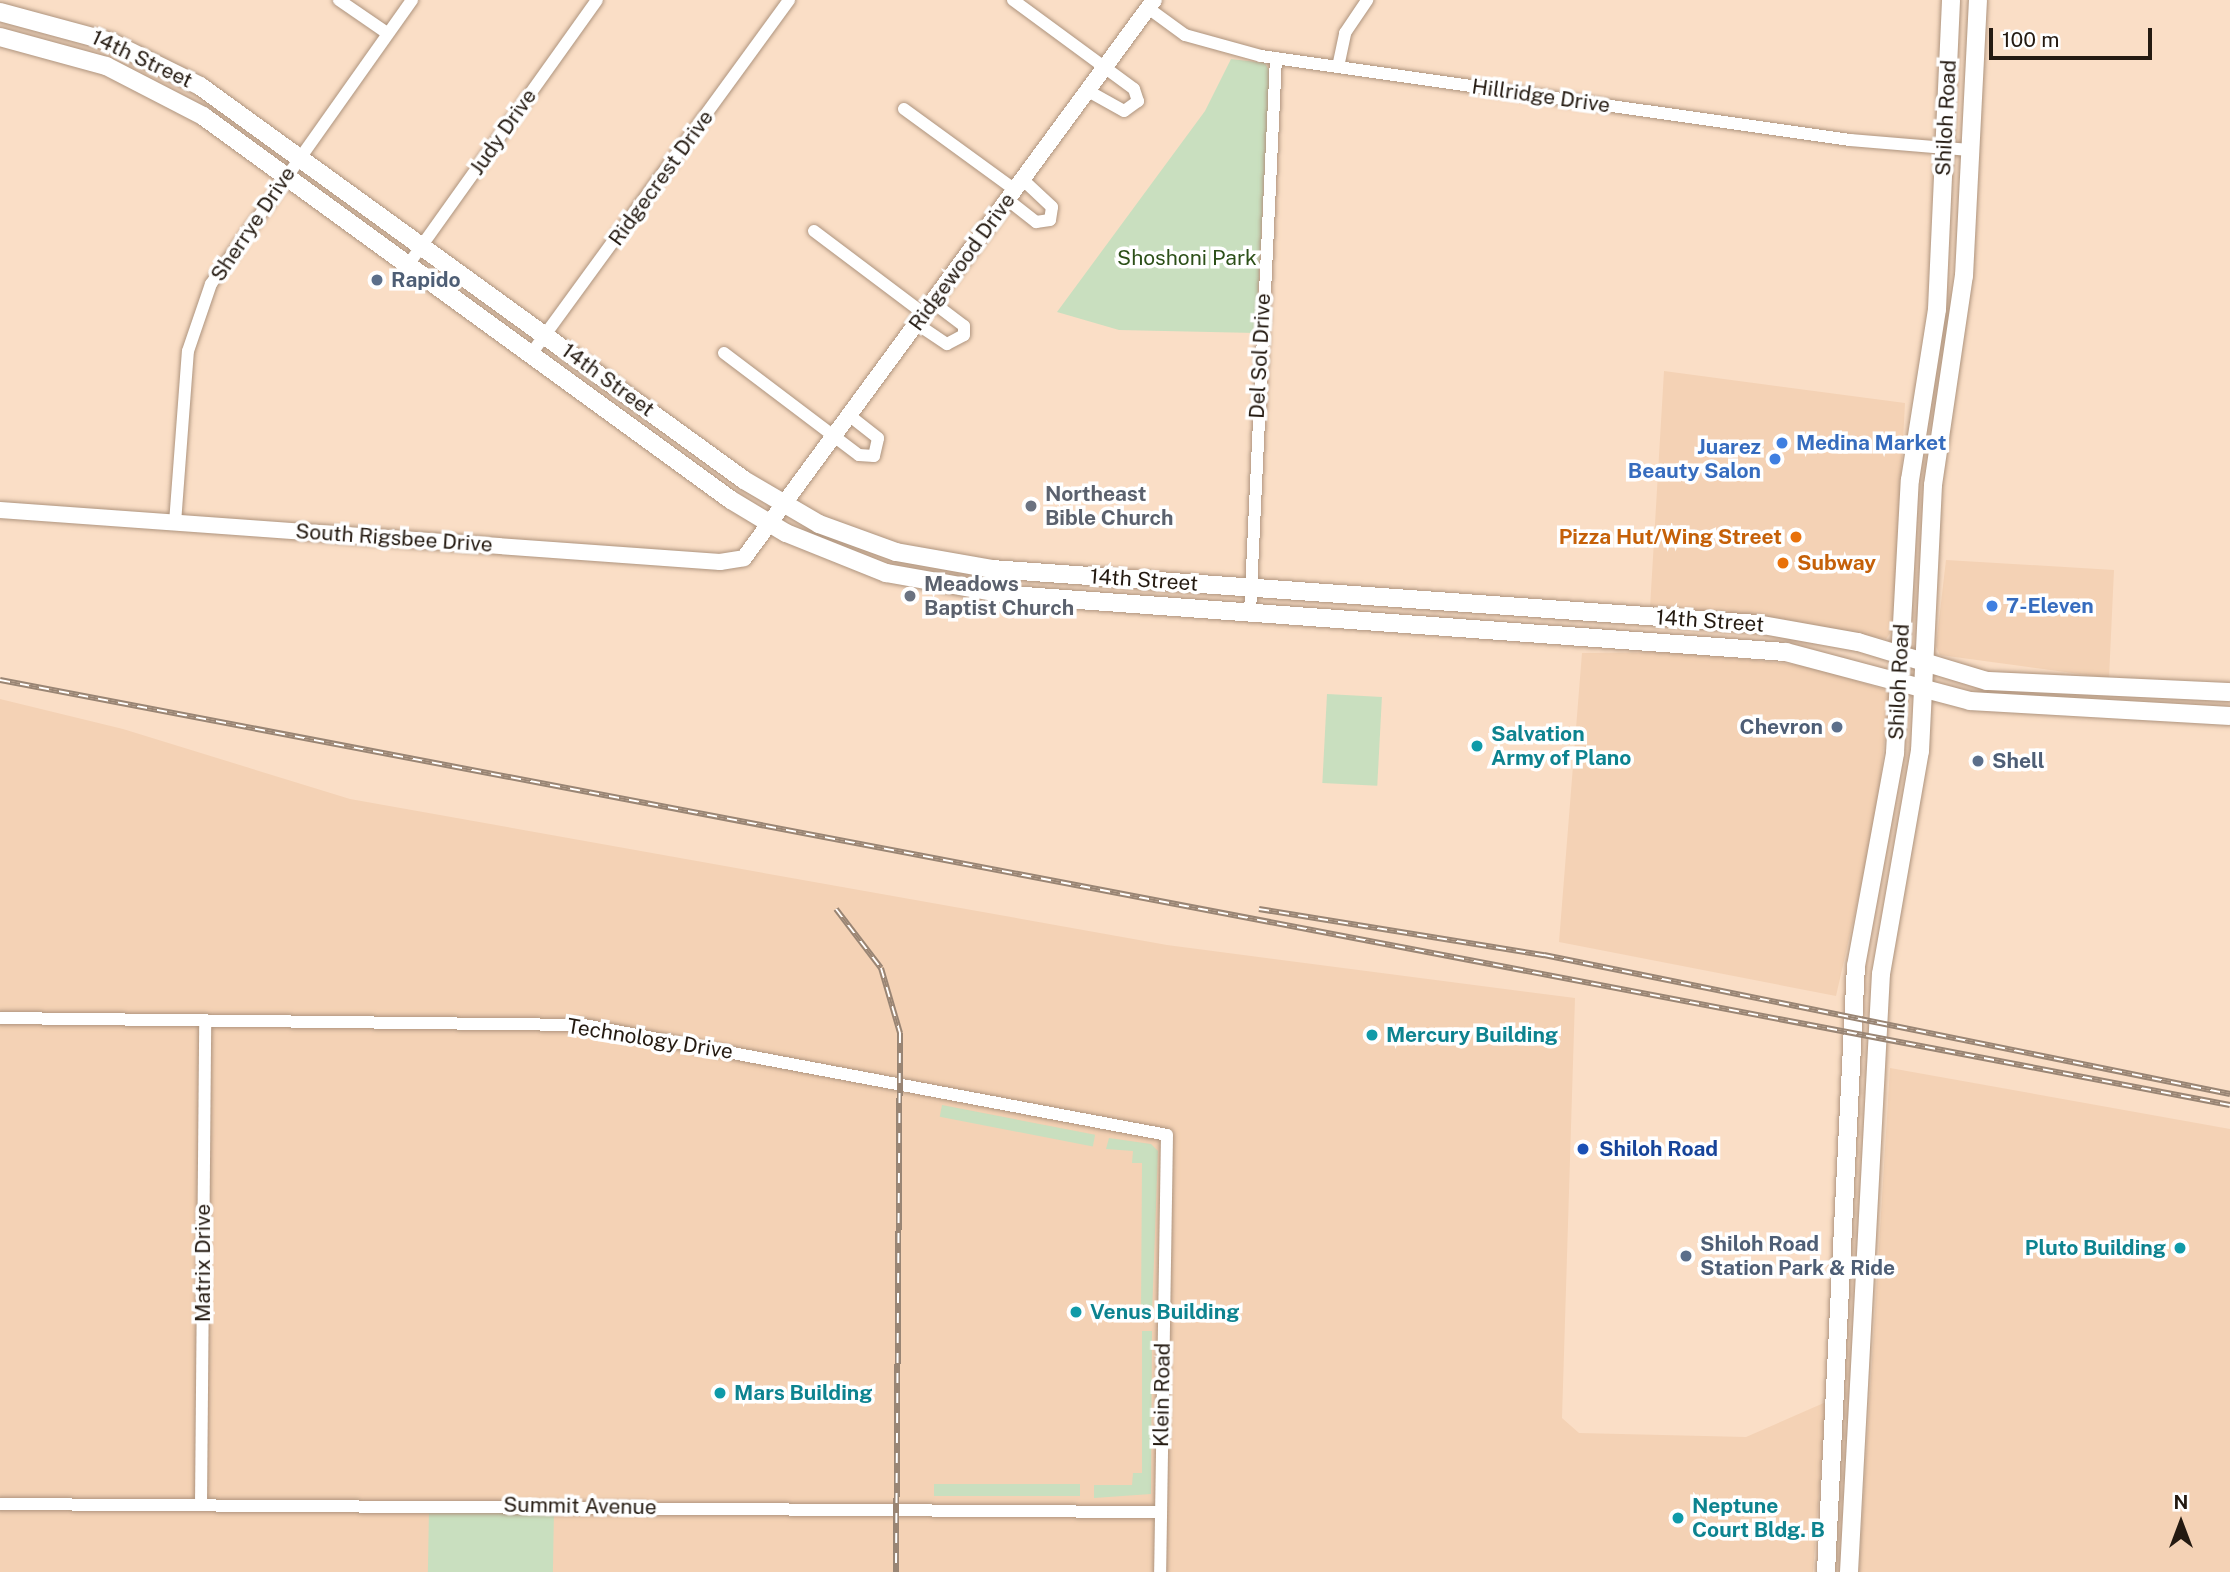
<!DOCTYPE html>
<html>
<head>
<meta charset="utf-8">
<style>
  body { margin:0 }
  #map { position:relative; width:2230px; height:1572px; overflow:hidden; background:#fadec6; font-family:"Public Sans",sans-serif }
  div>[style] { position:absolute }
  .built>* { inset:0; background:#f4d2b5 }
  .green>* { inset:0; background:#c9dfbf; transform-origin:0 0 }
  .roads { filter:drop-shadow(0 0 2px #ae947e) drop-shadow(0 0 2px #ae947e) }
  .minor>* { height:12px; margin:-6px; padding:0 6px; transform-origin:6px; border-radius:6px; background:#fff }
  .tertiary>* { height:16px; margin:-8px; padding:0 8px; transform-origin:8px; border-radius:8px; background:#fff }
  .secondary>* { height:18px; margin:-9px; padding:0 9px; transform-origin:9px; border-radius:9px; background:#fff }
  .rail>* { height:6px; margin-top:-3px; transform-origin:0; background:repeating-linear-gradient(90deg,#fff 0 10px,#998574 0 20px); box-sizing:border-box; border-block:2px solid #998574 }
  .dots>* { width:19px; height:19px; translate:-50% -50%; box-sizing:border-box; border:4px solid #fff; border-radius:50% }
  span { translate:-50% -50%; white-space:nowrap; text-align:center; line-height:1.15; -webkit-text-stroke:7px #fff; paint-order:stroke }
  .street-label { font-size:21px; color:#241a11 }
  .park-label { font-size:21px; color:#2d5019 }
  .service-label { font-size:21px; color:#4e5e75; font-weight:700 }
  .left { translate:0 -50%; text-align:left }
  .right { translate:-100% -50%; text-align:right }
  .shop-label { font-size:21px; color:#366cbe; font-weight:700 }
  .worship-label { font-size:21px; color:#5b616d; font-weight:700 }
  .food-label { font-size:21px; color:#c56008; font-weight:700 }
  .culture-label { font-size:21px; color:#0d838f; font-weight:700 }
  .transit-label { font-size:21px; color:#164399; font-weight:700 }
  .north { position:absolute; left:2146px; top:1488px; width:70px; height:70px; -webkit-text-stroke:5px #fff; paint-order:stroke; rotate:0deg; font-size:19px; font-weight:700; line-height:28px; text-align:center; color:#241a11 }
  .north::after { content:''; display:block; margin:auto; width:24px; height:32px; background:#241a11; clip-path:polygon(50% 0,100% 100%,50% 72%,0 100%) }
  .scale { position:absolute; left:1989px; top:28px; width:163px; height:32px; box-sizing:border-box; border:4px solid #241a11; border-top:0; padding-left:9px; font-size:21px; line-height:24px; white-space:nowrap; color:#241a11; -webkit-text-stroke:5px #fff; paint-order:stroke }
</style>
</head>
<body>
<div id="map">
  <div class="built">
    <i style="clip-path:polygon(1664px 371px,1905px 403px,1893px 629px,1886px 639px,1778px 618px,1650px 608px)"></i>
    <i style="clip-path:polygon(1946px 560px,2114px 570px,2109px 678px,1940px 655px,1936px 646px)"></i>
    <i style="clip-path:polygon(1680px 652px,1808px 666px,1889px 691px,1877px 815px,1836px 996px,1559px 942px,1582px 653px)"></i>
    <i style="clip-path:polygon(0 699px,123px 729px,350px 799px,1167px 945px,1575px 998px,1562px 1418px,1579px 1433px,1746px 1437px,1826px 1402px,1813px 1572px,0 1572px)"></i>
    <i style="clip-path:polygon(1890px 1068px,2230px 1129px,2230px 1572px,1859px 1572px)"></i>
  </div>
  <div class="green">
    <i style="clip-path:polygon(1231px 59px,1265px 63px,1270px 72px,1256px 333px,1119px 330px,1057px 312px,1205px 111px)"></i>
    <i style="left:1327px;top:694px;width:55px;height:89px;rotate:3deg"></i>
    <i style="left:942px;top:1105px;width:156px;height:12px;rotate:11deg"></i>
    <i style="clip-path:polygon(1109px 1138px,1151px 1144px,1158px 1151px,1152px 1314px,1141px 1314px,1142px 1163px,1132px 1163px,1133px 1151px,1106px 1149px)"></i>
    <i style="clip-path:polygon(1142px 1331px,1152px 1331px,1151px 1494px,1094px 1498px,1094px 1485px,1132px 1485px,1133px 1473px,1142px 1473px)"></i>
    <i style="left:934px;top:1484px;width:146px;height:12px"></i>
    <i style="left:429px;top:1508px;width:125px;height:64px;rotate:1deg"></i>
  </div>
  <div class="roads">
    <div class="minor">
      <i style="left:339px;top:0;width:58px;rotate:34.5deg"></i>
      <i style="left:1013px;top:0;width:150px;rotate:36.3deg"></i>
      <i style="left:1134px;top:89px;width:13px;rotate:72deg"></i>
      <i style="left:1138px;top:101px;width:17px;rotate:144deg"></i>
      <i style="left:1124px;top:111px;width:41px;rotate:-150.9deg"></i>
      <i style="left:1148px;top:8px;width:46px;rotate:36.1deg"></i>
      <i style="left:1185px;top:35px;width:79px;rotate:15.4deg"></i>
      <i style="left:1261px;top:56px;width:595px;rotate:8.12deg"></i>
      <i style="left:1850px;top:140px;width:120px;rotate:4.8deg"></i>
      <i style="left:1338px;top:67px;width:35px;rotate:-78deg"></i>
      <i style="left:1345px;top:33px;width:40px;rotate:-56deg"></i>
      <i style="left:904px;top:109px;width:137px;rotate:36.1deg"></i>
      <i style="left:1008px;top:200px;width:36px;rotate:38deg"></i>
      <i style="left:1036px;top:222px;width:14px;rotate:-8deg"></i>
      <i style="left:1050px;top:220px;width:13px;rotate:-81deg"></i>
      <i style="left:1052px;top:207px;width:40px;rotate:-137deg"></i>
      <i style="left:814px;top:231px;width:138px;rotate:37deg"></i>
      <i style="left:408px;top:265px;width:325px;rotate:-54.5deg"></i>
      <i style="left:917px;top:324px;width:36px;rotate:34deg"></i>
      <i style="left:947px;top:344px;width:19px;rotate:-28deg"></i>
      <i style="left:964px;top:335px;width:9px;rotate:-90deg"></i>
      <i style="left:964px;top:326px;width:39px;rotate:-143deg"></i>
      <i style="left:724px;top:353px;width:169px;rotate:37.1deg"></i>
      <i style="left:859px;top:455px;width:15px;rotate:4deg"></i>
      <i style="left:874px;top:456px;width:18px;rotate:-77deg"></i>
      <i style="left:878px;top:438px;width:36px;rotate:-142deg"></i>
      <i style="left:531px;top:354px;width:438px;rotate:-53.9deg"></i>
      <i style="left:175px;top:523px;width:172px;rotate:-85.7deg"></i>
      <i style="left:188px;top:351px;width:71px;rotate:-71.1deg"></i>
      <i style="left:211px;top:284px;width:348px;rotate:-54.7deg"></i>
      <i style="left:1250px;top:613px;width:556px;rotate:-87.32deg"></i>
      <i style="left:0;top:1018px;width:584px;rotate:0.69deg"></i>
      <i style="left:584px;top:1025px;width:593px;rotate:10.68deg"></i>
      <i style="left:1167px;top:1135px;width:437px;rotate:90.9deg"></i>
      <i style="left:0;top:1504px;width:1160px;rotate:0.4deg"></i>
      <i style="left:201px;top:1505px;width:485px;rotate:-89.5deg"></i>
    </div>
    <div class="tertiary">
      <i style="left:0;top:510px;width:722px;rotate:4.13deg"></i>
      <i style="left:720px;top:562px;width:24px;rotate:-9deg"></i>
      <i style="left:744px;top:558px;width:692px;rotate:-53.69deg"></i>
    </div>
    <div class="secondary">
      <i style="left:0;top:12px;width:115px;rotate:15.1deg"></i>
      <i style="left:111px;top:42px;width:99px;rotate:26.3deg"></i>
      <i style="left:200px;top:86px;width:672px;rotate:35.91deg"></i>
      <i style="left:744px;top:480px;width:87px;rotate:30.4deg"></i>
      <i style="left:819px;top:524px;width:82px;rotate:20deg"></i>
      <i style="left:896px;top:552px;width:97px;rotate:10deg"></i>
      <i style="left:992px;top:569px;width:767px;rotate:4.11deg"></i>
      <i style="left:1757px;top:624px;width:103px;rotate:10.1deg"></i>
      <i style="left:1858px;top:642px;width:135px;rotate:16.8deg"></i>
      <i style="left:1987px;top:681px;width:243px;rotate:2.6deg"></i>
      <i style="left:0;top:37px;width:110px;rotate:15.3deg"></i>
      <i style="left:106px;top:66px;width:109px;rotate:27.3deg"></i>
      <i style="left:203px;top:116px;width:653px;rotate:36.03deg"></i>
      <i style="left:731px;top:500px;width:64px;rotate:31deg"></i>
      <i style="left:786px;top:533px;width:108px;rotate:21.8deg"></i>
      <i style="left:886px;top:573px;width:127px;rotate:10deg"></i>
      <i style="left:1011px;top:595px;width:777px;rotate:4.21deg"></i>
      <i style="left:1786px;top:652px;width:190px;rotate:14.9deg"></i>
      <i style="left:1970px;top:701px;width:260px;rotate:3.3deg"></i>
      <i style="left:1826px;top:1572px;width:607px;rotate:-87.17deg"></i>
      <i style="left:1856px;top:966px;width:217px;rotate:-79.6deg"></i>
      <i style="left:1895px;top:753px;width:273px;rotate:-86.9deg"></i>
      <i style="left:1910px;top:480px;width:173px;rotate:-81deg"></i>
      <i style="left:1937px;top:309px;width:309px;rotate:-87.4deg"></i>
      <i style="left:1849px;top:1572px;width:599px;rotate:-86.94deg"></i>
      <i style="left:1881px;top:974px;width:226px;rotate:-80.1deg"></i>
      <i style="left:1920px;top:751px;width:266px;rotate:-87.2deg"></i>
      <i style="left:1933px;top:485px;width:211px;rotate:-81.6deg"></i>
      <i style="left:1964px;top:276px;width:276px;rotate:-87.1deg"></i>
    </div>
  </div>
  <div class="rail">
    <i style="left:0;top:680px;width:2270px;rotate:10.79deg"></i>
    <i style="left:836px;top:909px;width:74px;rotate:52.7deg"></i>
    <i style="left:881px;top:968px;width:68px;rotate:73.7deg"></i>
    <i style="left:900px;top:1033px;width:539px;rotate:90.43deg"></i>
    <i style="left:1259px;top:909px;width:289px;rotate:9.2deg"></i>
    <i style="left:1544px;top:955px;width:700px;rotate:11.45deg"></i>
  </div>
  <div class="dots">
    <i style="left:377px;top:280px;background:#5c6f8a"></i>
    <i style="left:1782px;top:443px;background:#3f7fe0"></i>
    <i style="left:1775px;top:459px;background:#3f7fe0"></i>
    <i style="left:1031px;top:506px;background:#6b7280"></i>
    <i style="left:1796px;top:537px;background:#e8710a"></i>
    <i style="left:1783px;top:563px;background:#e8710a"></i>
    <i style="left:910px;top:596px;background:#6b7280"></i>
    <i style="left:1992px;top:606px;background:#3f7fe0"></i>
    <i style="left:1837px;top:727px;background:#5c6f8a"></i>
    <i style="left:1477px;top:746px;background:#0f9aa8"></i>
    <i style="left:1978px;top:761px;background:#5c6f8a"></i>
    <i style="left:1372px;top:1035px;background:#0f9aa8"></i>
    <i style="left:1583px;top:1149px;background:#1a4fb4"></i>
    <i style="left:2180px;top:1248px;background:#0f9aa8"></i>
    <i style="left:1686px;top:1256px;background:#5c6f8a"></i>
    <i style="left:1076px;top:1312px;background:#0f9aa8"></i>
    <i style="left:720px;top:1393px;background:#0f9aa8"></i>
    <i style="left:1678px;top:1518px;background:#0f9aa8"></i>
  </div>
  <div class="street-label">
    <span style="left:142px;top:59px;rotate:25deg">14th Street</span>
    <span style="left:1541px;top:96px;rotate:8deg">Hillridge Drive</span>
    <span style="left:1946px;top:118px;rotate:-87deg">Shiloh Road</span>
    <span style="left:503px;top:132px;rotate:-55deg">Judy Drive</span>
    <span style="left:661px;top:178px;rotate:-54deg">Ridgecrest Drive</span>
    <span style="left:253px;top:224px;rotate:-56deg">Sherrye Drive</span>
    <span style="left:962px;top:262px;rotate:-54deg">Ridgewood Drive</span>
    <span style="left:1260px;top:356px;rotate:-87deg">Del Sol Drive</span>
    <span style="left:608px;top:380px;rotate:36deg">14th Street</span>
    <span style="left:394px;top:538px;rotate:4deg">South Rigsbee Drive</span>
    <span style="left:1144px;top:580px;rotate:4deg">14th Street</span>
    <span style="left:1710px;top:621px;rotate:4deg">14th Street</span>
    <span style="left:1899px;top:682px;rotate:-87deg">Shiloh Road</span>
    <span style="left:650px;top:1039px;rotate:9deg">Technology Drive</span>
    <span style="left:203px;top:1263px;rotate:-90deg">Matrix Drive</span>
    <span style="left:1162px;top:1395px;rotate:-89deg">Klein Road</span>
    <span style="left:580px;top:1506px;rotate:1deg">Summit Avenue</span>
  </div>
  <div class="park-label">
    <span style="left:1187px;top:258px">Shoshoni Park</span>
  </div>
  <div class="service-label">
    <span class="left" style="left:391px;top:280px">Rapido</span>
    <span class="right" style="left:1823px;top:727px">Chevron</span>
    <span class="left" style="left:1992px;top:761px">Shell</span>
    <span class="left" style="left:1700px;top:1256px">Shiloh Road<br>Station Park &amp; Ride</span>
  </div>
  <div class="shop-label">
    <span class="left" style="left:1796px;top:443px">Medina Market</span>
    <span class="right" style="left:1761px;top:459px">Juarez<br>Beauty Salon</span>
    <span class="left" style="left:2006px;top:606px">7-Eleven</span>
  </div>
  <div class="worship-label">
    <span class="left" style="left:1045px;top:506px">Northeast<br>Bible Church</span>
    <span class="left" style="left:924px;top:596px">Meadows<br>Baptist Church</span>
  </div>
  <div class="food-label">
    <span class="right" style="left:1782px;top:537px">Pizza Hut/Wing Street</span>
    <span class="left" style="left:1797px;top:563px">Subway</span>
  </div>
  <div class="culture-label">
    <span class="left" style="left:1491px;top:746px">Salvation<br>Army of Plano</span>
    <span class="left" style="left:1386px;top:1035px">Mercury Building</span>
    <span class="right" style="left:2166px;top:1248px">Pluto Building</span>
    <span class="left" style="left:1090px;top:1312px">Venus Building</span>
    <span class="left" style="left:734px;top:1393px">Mars Building</span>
    <span class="left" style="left:1692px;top:1518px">Neptune<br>Court Bldg. B</span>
  </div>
  <div class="transit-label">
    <span class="left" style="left:1599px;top:1149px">Shiloh Road</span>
  </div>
  <div class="north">N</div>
  <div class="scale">100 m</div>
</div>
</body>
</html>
